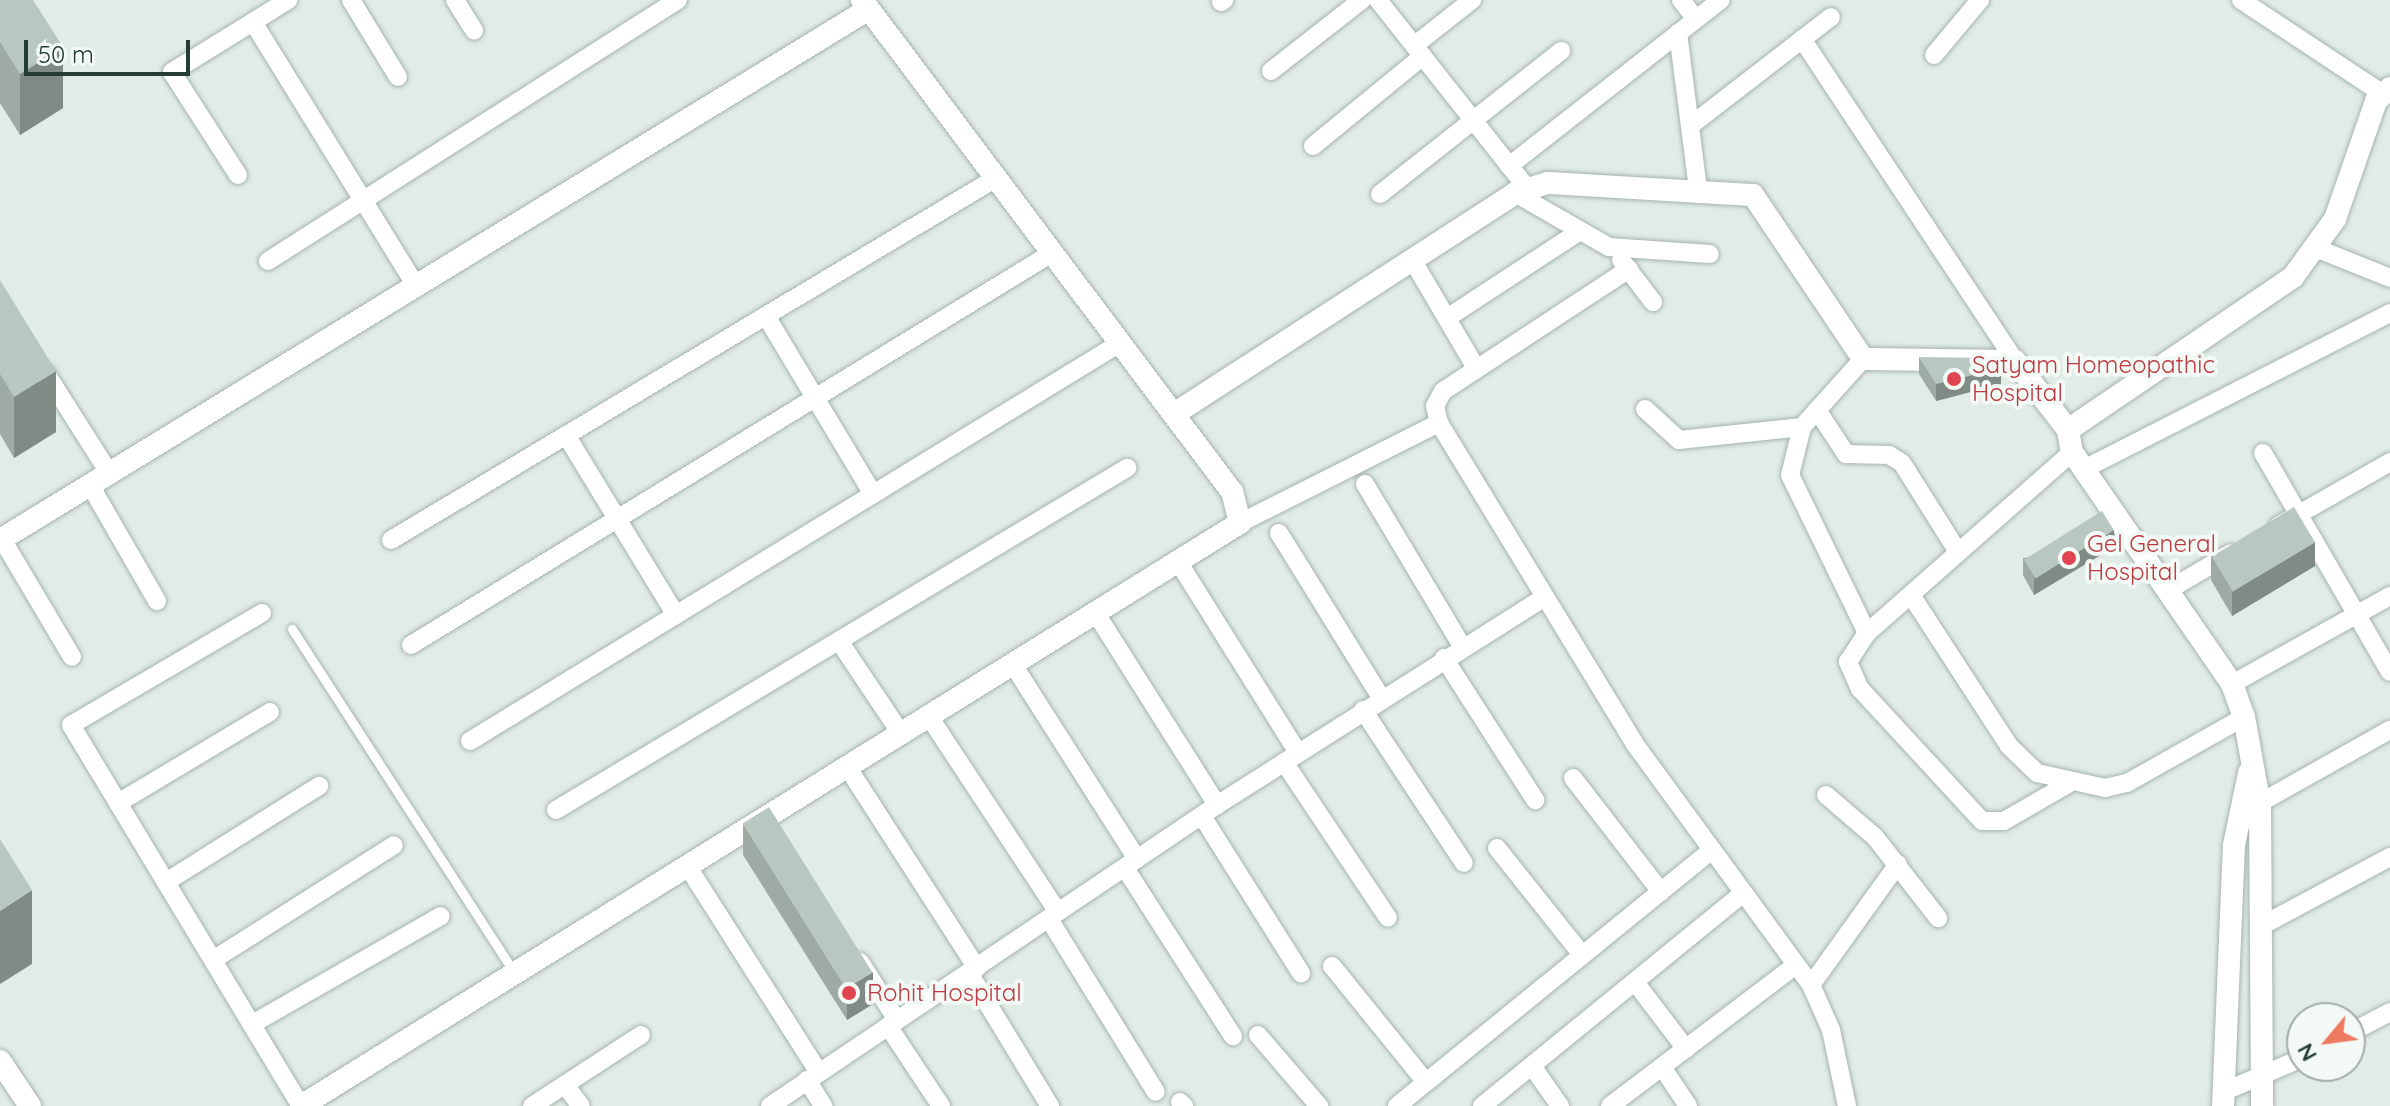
<!DOCTYPE html>
<html>
<head>
<meta charset="utf-8">
<style>
  body { margin:0 }
  #map { position:relative; width:2390px; height:1106px; overflow:hidden; background:#e2ece7; font-family:Quicksand,sans-serif }
  div>[style] { position:absolute }
  .roads { filter:drop-shadow(0 0 2px #a5b4ae) drop-shadow(0 0 2px #a5b4ae) }
  .service>* { height:9px; margin:-4.5px; padding:0 4.5px; transform-origin:4.5px; border-radius:4.5px; background:#fff }
  .minor>* { height:18px; margin:-9px; padding:0 9px; transform-origin:9px; border-radius:9px; background:#fff }
  .tertiary>* { height:22px; margin:-11px; padding:0 11px; transform-origin:11px; border-radius:11px; background:#fff }
  .wall>* { inset:0; background:#9eaba5 }
  .shaded-wall>* { inset:0; background:#818b86 }
  .building>* { inset:0; background:#b8c7c0; transform-origin:0 0 }
  .dots>* { width:22px; height:22px; translate:-50% -50%; box-sizing:border-box; border:4px solid #f3f9f5; border-radius:50% }
  span { translate:-50% -50%; white-space:nowrap; text-align:center; line-height:1.15; -webkit-text-stroke:8px #f3f9f5; paint-order:stroke }
  .health-label { font-size:24px; color:#be3a42 }
  .left { translate:0 -50%; text-align:left }
  .north { position:absolute; left:2286px; top:1002px; width:80px; height:80px; box-sizing:border-box; background:#f3f9f5; border:2px solid #a0ada8; border-radius:50%; rotate:241deg; font-size:22px; font-weight:700; line-height:32px; text-align:center; color:#233c34 }
  .north::after { content:''; display:block; margin:auto; width:28px; height:36px; background:#ec7b60; clip-path:polygon(50% 0,100% 100%,50% 72%,0 100%) }
  .scale { position:absolute; left:24px; top:40px; width:166px; height:36px; box-sizing:border-box; border:4px solid #233c34; border-top:0; padding-left:10px; font-size:24px; line-height:28px; white-space:nowrap; color:#233c34; -webkit-text-stroke:6px #f3f9f5; paint-order:stroke }
</style>
</head>
<body>
<div id="map">
  <div class="roads">
    <div class="service">
      <i style="left:292px;top:629px;width:409px;rotate:57.1deg"></i>
    </div>
    <div class="minor">
      <i style="left:351px;top:0;width:90px;rotate:58.6deg"></i>
      <i style="left:455px;top:0;width:36px;rotate:58deg"></i>
      <i style="left:1378px;top:0;width:238px;rotate:51.6deg"></i>
      <i style="left:1681px;top:0;width:24px;rotate:52deg"></i>
      <i style="left:2241px;top:0;width:170px;rotate:33.5deg"></i>
      <i style="left:1221px;top:2px;width:4px;rotate:-34deg"></i>
      <i style="left:253px;top:22px;width:310px;rotate:58.3deg"></i>
      <i style="left:1678px;top:33px;width:157px;rotate:82.7deg"></i>
      <i style="left:1802px;top:39px;width:386px;rotate:56.5deg"></i>
      <i style="left:1415px;top:45px;width:73px;rotate:-38.3deg"></i>
      <i style="left:1934px;top:55px;width:72px;rotate:-50.1deg"></i>
      <i style="left:1271px;top:71px;width:115px;rotate:-38deg"></i>
      <i style="left:1690px;top:126px;width:178px;rotate:-37.7deg"></i>
      <i style="left:1313px;top:146px;width:142px;rotate:-39.3deg"></i>
      <i style="left:1509px;top:166px;width:269px;rotate:-38.1deg"></i>
      <i style="left:238px;top:175px;width:122px;rotate:-122.7deg"></i>
      <i style="left:172px;top:72px;width:137px;rotate:-31.8deg"></i>
      <i style="left:1515px;top:193px;width:108px;rotate:29.9deg"></i>
      <i style="left:1609px;top:247px;width:101px;rotate:4deg"></i>
      <i style="left:1380px;top:194px;width:231px;rotate:-38.3deg"></i>
      <i style="left:2318px;top:249px;width:78px;rotate:21.9deg"></i>
      <i style="left:1621px;top:260px;width:53px;rotate:52.7deg"></i>
      <i style="left:268px;top:261px;width:486px;rotate:-32.5deg"></i>
      <i style="left:1413px;top:261px;width:124px;rotate:59.5deg"></i>
      <i style="left:1629px;top:269px;width:222px;rotate:146.7deg"></i>
      <i style="left:1443px;top:391px;width:17px;rotate:118deg"></i>
      <i style="left:1435px;top:406px;width:17px;rotate:77deg"></i>
      <i style="left:1439px;top:423px;width:375px;rotate:58.6deg"></i>
      <i style="left:1634px;top:743px;width:300px;rotate:53.8deg"></i>
      <i style="left:1811px;top:985px;width:49px;rotate:66deg"></i>
      <i style="left:1831px;top:1030px;width:78px;rotate:78.1deg"></i>
      <i style="left:766px;top:316px;width:208px;rotate:59deg"></i>
      <i style="left:1447px;top:318px;width:159px;rotate:-33.2deg"></i>
      <i style="left:1863px;top:359px;width:91px;rotate:131.9deg"></i>
      <i style="left:1802px;top:427px;width:49px;rotate:104deg"></i>
      <i style="left:1790px;top:475px;width:176px;rotate:64deg"></i>
      <i style="left:45px;top:372px;width:120px;rotate:57.6deg"></i>
      <i style="left:1645px;top:409px;width:46px;rotate:42.4deg"></i>
      <i style="left:1679px;top:440px;width:124px;rotate:-6deg"></i>
      <i style="left:1817px;top:410px;width:53px;rotate:56.6deg"></i>
      <i style="left:1846px;top:454px;width:43px;rotate:1.3deg"></i>
      <i style="left:1889px;top:455px;width:15px;rotate:32deg"></i>
      <i style="left:1902px;top:463px;width:105px;rotate:57.8deg"></i>
      <i style="left:566px;top:435px;width:211px;rotate:58.6deg"></i>
      <i style="left:2263px;top:453px;width:253px;rotate:59.9deg"></i>
      <i style="left:2084px;top:469px;width:343px;rotate:-27deg"></i>
      <i style="left:1365px;top:484px;width:191px;rotate:59.1deg"></i>
      <i style="left:90px;top:485px;width:134px;rotate:60deg"></i>
      <i style="left:1240px;top:523px;width:223px;rotate:-26.7deg"></i>
      <i style="left:2278px;top:526px;width:129px;rotate:-29.7deg"></i>
      <i style="left:1279px;top:533px;width:195px;rotate:58.2deg"></i>
      <i style="left:2px;top:539px;width:137px;rotate:59.3deg"></i>
      <i style="left:391px;top:540px;width:705px;rotate:-30.89deg"></i>
      <i style="left:1179px;top:563px;width:224px;rotate:57.9deg"></i>
      <i style="left:2167px;top:591px;width:74px;rotate:-30.7deg"></i>
      <i style="left:1911px;top:595px;width:180px;rotate:57deg"></i>
      <i style="left:2009px;top:746px;width:39px;rotate:44deg"></i>
      <i style="left:2037px;top:773px;width:70px;rotate:12.4deg"></i>
      <i style="left:2105px;top:788px;width:23px;rotate:-13deg"></i>
      <i style="left:2127px;top:783px;width:134px;rotate:-29.4deg"></i>
      <i style="left:262px;top:613px;width:221px;rotate:149.6deg"></i>
      <i style="left:71px;top:725px;width:445px;rotate:58.9deg"></i>
      <i style="left:1097px;top:615px;width:225px;rotate:57.7deg"></i>
      <i style="left:839px;top:641px;width:113px;rotate:56.2deg"></i>
      <i style="left:411px;top:645px;width:751px;rotate:-31.45deg"></i>
      <i style="left:1444px;top:658px;width:169px;rotate:57.3deg"></i>
      <i style="left:1014px;top:666px;width:229px;rotate:57.5deg"></i>
      <i style="left:2232px;top:684px;width:181px;rotate:-29.1deg"></i>
      <i style="left:1363px;top:710px;width:183px;rotate:56.6deg"></i>
      <i style="left:930px;top:718px;width:232px;rotate:56.6deg"></i>
      <i style="left:470px;top:741px;width:762px;rotate:-31.48deg"></i>
      <i style="left:1284px;top:762px;width:187px;rotate:56.3deg"></i>
      <i style="left:848px;top:768px;width:238px;rotate:57.2deg"></i>
      <i style="left:1573px;top:778px;width:144px;rotate:52.3deg"></i>
      <i style="left:2068px;top:784px;width:74px;rotate:150deg"></i>
      <i style="left:2004px;top:821px;width:22px;rotate:180deg"></i>
      <i style="left:1982px;top:821px;width:180px;rotate:-132.7deg"></i>
      <i style="left:1860px;top:689px;width:30px;rotate:-114deg"></i>
      <i style="left:1848px;top:662px;width:35px;rotate:-57deg"></i>
      <i style="left:1867px;top:633px;width:273px;rotate:-41.4deg"></i>
      <i style="left:1826px;top:795px;width:65px;rotate:40.6deg"></i>
      <i style="left:1875px;top:837px;width:103px;rotate:52.1deg"></i>
      <i style="left:118px;top:803px;width:177px;rotate:-30.9deg"></i>
      <i style="left:2249px;top:809px;width:162px;rotate:-29.3deg"></i>
      <i style="left:556px;top:810px;width:666px;rotate:-30.92deg"></i>
      <i style="left:1202px;top:816px;width:186px;rotate:57.8deg"></i>
      <i style="left:1497px;top:848px;width:137px;rotate:51.5deg"></i>
      <i style="left:688px;top:867px;width:242px;rotate:57.5deg"></i>
      <i style="left:1125px;top:868px;width:200px;rotate:57.3deg"></i>
      <i style="left:166px;top:882px;width:181px;rotate:-32.1deg"></i>
      <i style="left:1049px;top:919px;width:203px;rotate:58.3deg"></i>
      <i style="left:2263px;top:925px;width:144px;rotate:-28.2deg"></i>
      <i style="left:213px;top:960px;width:214px;rotate:-32.4deg"></i>
      <i style="left:860px;top:962px;width:69px;rotate:57.5deg"></i>
      <i style="left:1332px;top:966px;width:149px;rotate:51deg"></i>
      <i style="left:969px;top:973px;width:156px;rotate:58.7deg"></i>
      <i style="left:1635px;top:982px;width:84px;rotate:52.7deg"></i>
      <i style="left:1811px;top:985px;width:149px;rotate:-54.3deg"></i>
      <i style="left:254px;top:1023px;width:215px;rotate:-29.8deg"></i>
      <i style="left:888px;top:1026px;width:96px;rotate:56.5deg"></i>
      <i style="left:2350px;top:1033px;width:45px;rotate:-27.7deg"></i>
      <i style="left:1258px;top:1035px;width:94px;rotate:49.3deg"></i>
      <i style="left:1532px;top:1066px;width:49px;rotate:55deg"></i>
      <i style="left:1662px;top:1067px;width:47px;rotate:56.3deg"></i>
      <i style="left:807px;top:1080px;width:31px;rotate:58deg"></i>
      <i style="left:565px;top:1085px;width:26px;rotate:53deg"></i>
      <i style="left:2223px;top:1092px;width:86px;rotate:-23.3deg"></i>
      <i style="left:1180px;top:1102px;width:6px;rotate:45deg"></i>
      <i style="left:532px;top:1106px;width:130px;rotate:-33.1deg"></i>
      <i style="left:770px;top:1106px;width:539px;rotate:-33.96deg"></i>
      <i style="left:1217px;top:805px;width:386px;rotate:-32.4deg"></i>
      <i style="left:1397px;top:1106px;width:401px;rotate:-39.1deg"></i>
      <i style="left:1482px;top:1106px;width:334px;rotate:-39.2deg"></i>
      <i style="left:1610px;top:1106px;width:233px;rotate:-37.2deg"></i>
    </div>
    <div class="tertiary">
      <i style="left:1174px;top:414px;width:406px;rotate:-32.9deg"></i>
      <i style="left:1515px;top:193px;width:34px;rotate:-17deg"></i>
      <i style="left:1548px;top:183px;width:205px;rotate:3.4deg"></i>
      <i style="left:1753px;top:195px;width:197px;rotate:56.1deg"></i>
      <i style="left:1863px;top:359px;width:152px;rotate:0.8deg"></i>
      <i style="left:2015px;top:361px;width:87px;rotate:52.5deg"></i>
      <i style="left:2068px;top:430px;width:22px;rotate:80deg"></i>
      <i style="left:2072px;top:452px;width:282px;rotate:55.4deg"></i>
      <i style="left:2232px;top:684px;width:35px;rotate:70deg"></i>
      <i style="left:2244px;top:717px;width:89px;rotate:79.7deg"></i>
      <i style="left:2260px;top:805px;width:301px;rotate:89.6deg"></i>
      <i style="left:2068px;top:430px;width:272px;rotate:-34.2deg"></i>
      <i style="left:2293px;top:277px;width:72px;rotate:-54.1deg"></i>
      <i style="left:2335px;top:219px;width:125px;rotate:-70.8deg"></i>
      <i style="left:2376px;top:101px;width:19px;rotate:-43deg"></i>
      <i style="left:0;top:540px;width:1018px;rotate:-31.43deg"></i>
      <i style="left:0;top:1061px;width:54px;rotate:56.3deg"></i>
      <i style="left:301px;top:1106px;width:1105px;rotate:-31.84deg"></i>
      <i style="left:1240px;top:523px;width:32px;rotate:-104deg"></i>
      <i style="left:1232px;top:492px;width:616px;rotate:-126.94deg"></i>
      <i style="left:2223px;top:1106px;width:261px;rotate:-87.6deg"></i>
      <i style="left:2234px;top:845px;width:74px;rotate:-78.2deg"></i>
    </div>
  </div>
  <div class="wall">
    <i style="clip-path:polygon(0 0,63px 108px,20px 135px,0 103px)"></i>
    <i style="clip-path:polygon(0 280px,56px 432px,14px 458px,0 434px)"></i>
    <i style="clip-path:polygon(1919px 357px,2001px 384px,1936px 401px,1919px 374px)"></i>
    <i style="clip-path:polygon(2114px 547px,2034px 595px,2023px 575px,2023px 558px)"></i>
    <i style="clip-path:polygon(2211px 555px,2315px 566px,2232px 616px,2211px 580px)"></i>
    <i style="clip-path:polygon(743px 824px,873px 1004px,847px 1020px,743px 855px)"></i>
  </div>
  <div class="shaded-wall">
    <i style="clip-path:polygon(63px 47px,63px 108px,20px 135px,20px 74px)"></i>
    <i style="clip-path:polygon(2001px 368px,2001px 384px,1936px 401px,1936px 384px)"></i>
    <i style="clip-path:polygon(56px 371px,56px 432px,14px 458px,14px 397px)"></i>
    <i style="clip-path:polygon(2114px 530px,2114px 547px,2034px 595px,2034px 578px)"></i>
    <i style="clip-path:polygon(2315px 542px,2315px 566px,2232px 616px,2232px 592px)"></i>
    <i style="clip-path:polygon(32px 890px,32px 964px,0 984px,0 911px)"></i>
    <i style="clip-path:polygon(873px 972px,873px 1004px,847px 1020px,847px 988px)"></i>
  </div>
  <div class="building">
    <i style="clip-path:polygon(0 0,33px 0,63px 47px,20px 74px,0 42px)"></i>
    <i style="clip-path:polygon(0 280px,56px 371px,14px 397px,0 374px)"></i>
    <i style="clip-path:polygon(1919px 357px,1992px 358px,2001px 368px,1936px 384px)"></i>
    <i style="left:2294px;top:507px;width:41px;height:96px;rotate:59deg"></i>
    <i style="left:2102px;top:511px;width:22px;height:92px;rotate:58deg"></i>
    <i style="left:769px;top:807px;width:195px;height:31px;rotate:58deg"></i>
    <i style="clip-path:polygon(0 839px,32px 890px,0 911px)"></i>
  </div>
  <div class="dots">
    <i style="left:1954px;top:379px;background:#e0444e"></i>
    <i style="left:2069px;top:558px;background:#e0444e"></i>
    <i style="left:849px;top:993px;background:#e0444e"></i>
  </div>
  <div class="health-label">
    <span class="left" style="left:1972px;top:379px">Satyam Homeopathic<br>Hospital</span>
    <span class="left" style="left:2087px;top:558px">Gel General<br>Hospital</span>
    <span class="left" style="left:867px;top:993px">Rohit Hospital</span>
  </div>
  <div class="north">N</div>
  <div class="scale">50 m</div>
</div>
</body>
</html>
